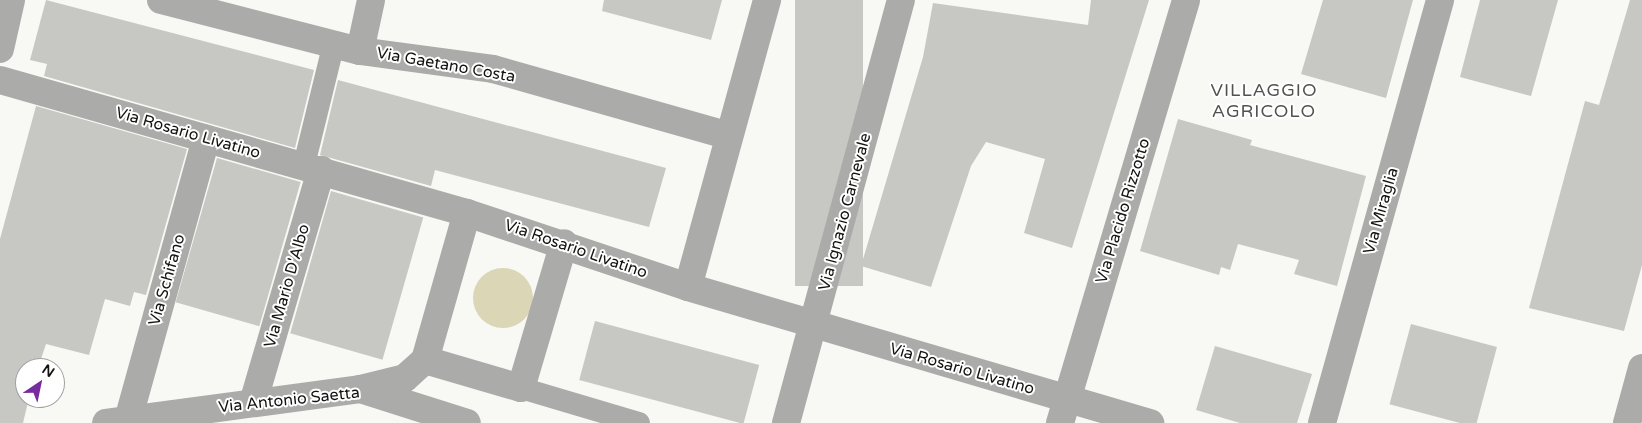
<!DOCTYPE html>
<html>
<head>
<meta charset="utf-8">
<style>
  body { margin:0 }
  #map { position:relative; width:1642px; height:423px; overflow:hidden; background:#f8f8f4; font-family:"Varela Round",sans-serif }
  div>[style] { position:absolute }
  .green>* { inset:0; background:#dad6b6 }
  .round { border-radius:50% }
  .building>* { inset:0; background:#c7c7c4; transform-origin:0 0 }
  .service>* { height:22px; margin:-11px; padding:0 11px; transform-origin:11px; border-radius:11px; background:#ababaa }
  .minor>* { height:28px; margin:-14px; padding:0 14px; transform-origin:14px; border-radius:14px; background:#ababaa }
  span { translate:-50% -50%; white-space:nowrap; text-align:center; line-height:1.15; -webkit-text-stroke:4px #fff; paint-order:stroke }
  .street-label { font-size:16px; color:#141312 }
  .neighbourhood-label { font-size:18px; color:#52524f; letter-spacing:1px }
  .north { position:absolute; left:15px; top:358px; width:50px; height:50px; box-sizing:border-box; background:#fff; border:1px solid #a1a1a0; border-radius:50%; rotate:34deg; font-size:14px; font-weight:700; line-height:20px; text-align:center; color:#141312 }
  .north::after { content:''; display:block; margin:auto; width:18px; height:22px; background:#772b9d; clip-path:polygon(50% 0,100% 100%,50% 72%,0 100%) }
</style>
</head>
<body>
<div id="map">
  <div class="green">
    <i class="round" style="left:473px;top:268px;width:60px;height:60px"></i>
  </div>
  <div class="building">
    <i style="clip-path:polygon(46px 0,314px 70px,295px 148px,44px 76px,47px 64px,30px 60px)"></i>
    <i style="clip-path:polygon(604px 0,722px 0,711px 40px,602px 11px)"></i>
    <i style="left:795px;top:0;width:68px;height:286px"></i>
    <i style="clip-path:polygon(1091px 0,1149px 0,1072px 248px,1024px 233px,1045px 159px,986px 142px,971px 166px,931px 287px,861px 266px,923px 57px,933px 3px,1088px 25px)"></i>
    <i style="clip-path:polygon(1323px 0,1413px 0,1386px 98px,1301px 74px)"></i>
    <i style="clip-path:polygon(1480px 0,1558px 0,1531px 96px,1460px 77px)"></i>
    <i style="clip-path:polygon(1630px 0,1642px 0,1642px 265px,1624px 331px,1529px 308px,1585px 101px,1599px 105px)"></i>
    <i style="clip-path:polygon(338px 80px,666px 168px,649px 227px,435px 170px,431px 186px,320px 155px)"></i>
    <i style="clip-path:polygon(36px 106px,187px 149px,146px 295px,134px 292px,130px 306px,105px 299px,89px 355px,46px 344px,38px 368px,25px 368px,25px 398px,29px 398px,23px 423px,0 423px,0 239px)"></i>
    <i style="clip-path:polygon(1178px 119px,1252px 140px,1250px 145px,1366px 176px,1337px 286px,1294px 274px,1299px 260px,1238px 244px,1230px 270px,1221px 267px,1219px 275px,1140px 251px)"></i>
    <i style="left:217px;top:158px;width:87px;height:150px;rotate:16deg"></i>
    <i style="left:331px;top:191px;width:96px;height:148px;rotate:16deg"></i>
    <i style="left:595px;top:321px;width:170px;height:61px;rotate:15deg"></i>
    <i style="left:1411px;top:324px;width:89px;height:83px;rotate:15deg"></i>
    <i style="clip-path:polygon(1215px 346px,1312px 374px,1297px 423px,1240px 423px,1196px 410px)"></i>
  </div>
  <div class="service">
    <i style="left:304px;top:165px;width:126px;rotate:-76.2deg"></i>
    <i style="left:521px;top:388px;width:123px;rotate:16.5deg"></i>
  </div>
  <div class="minor">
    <i style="left:161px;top:0;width:205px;rotate:14.4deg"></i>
    <i style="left:360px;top:51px;width:134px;rotate:7.7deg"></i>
    <i style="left:493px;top:69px;width:245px;rotate:15.8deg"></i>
    <i style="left:0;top:49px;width:50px;rotate:-77.3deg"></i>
    <i style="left:360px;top:51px;width:52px;rotate:-77.8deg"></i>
    <i style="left:0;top:80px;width:486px;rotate:15.9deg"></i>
    <i style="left:467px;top:213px;width:233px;rotate:18.5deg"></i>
    <i style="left:688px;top:287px;width:482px;rotate:16.4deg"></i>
    <i style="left:688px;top:287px;width:298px;rotate:-74.6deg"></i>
    <i style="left:425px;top:360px;width:153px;rotate:-74.1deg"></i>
    <i style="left:360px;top:389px;width:46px;rotate:-13.7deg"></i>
    <i style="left:405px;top:378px;width:27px;rotate:-42deg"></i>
    <i style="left:425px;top:360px;width:100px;rotate:16.3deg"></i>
    <i style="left:521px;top:388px;width:151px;rotate:-73.5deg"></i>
    <i style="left:253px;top:403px;width:243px;rotate:-73.7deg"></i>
    <i style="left:128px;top:420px;width:292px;rotate:-74.5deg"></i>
    <i style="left:106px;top:423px;width:256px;rotate:-7.6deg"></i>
    <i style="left:360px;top:389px;width:112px;rotate:17.6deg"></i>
    <i style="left:786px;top:423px;width:438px;rotate:-74.8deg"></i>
    <i style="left:1060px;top:423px;width:441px;rotate:-73.4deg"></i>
    <i style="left:1322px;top:423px;width:439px;rotate:-74.4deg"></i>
    <i style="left:1627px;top:423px;width:57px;rotate:-74.7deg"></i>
  </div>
  <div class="street-label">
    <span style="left:446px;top:65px;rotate:10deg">Via Gaetano Costa</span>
    <span style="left:188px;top:133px;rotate:16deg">Via Rosario Livatino</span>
    <span style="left:1123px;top:211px;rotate:-73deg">Via Placido Rizzotto</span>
    <span style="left:1381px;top:211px;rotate:-74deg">Via Miraglia</span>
    <span style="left:845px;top:212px;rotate:-75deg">Via Ignazio Carnevale</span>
    <span style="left:576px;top:249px;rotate:19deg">Via Rosario Livatino</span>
    <span style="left:167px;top:280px;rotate:-74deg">Via Schifano</span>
    <span style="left:287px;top:286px;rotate:-74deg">Via Mario D'Albo</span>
    <span style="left:962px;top:369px;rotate:16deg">Via Rosario Livatino</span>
    <span style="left:289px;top:400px;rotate:-6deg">Via Antonio Saetta</span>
  </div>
  <div class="neighbourhood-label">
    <span style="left:1264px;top:101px">VILLAGGIO<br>AGRICOLO</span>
  </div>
  <div class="north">N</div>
</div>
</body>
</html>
